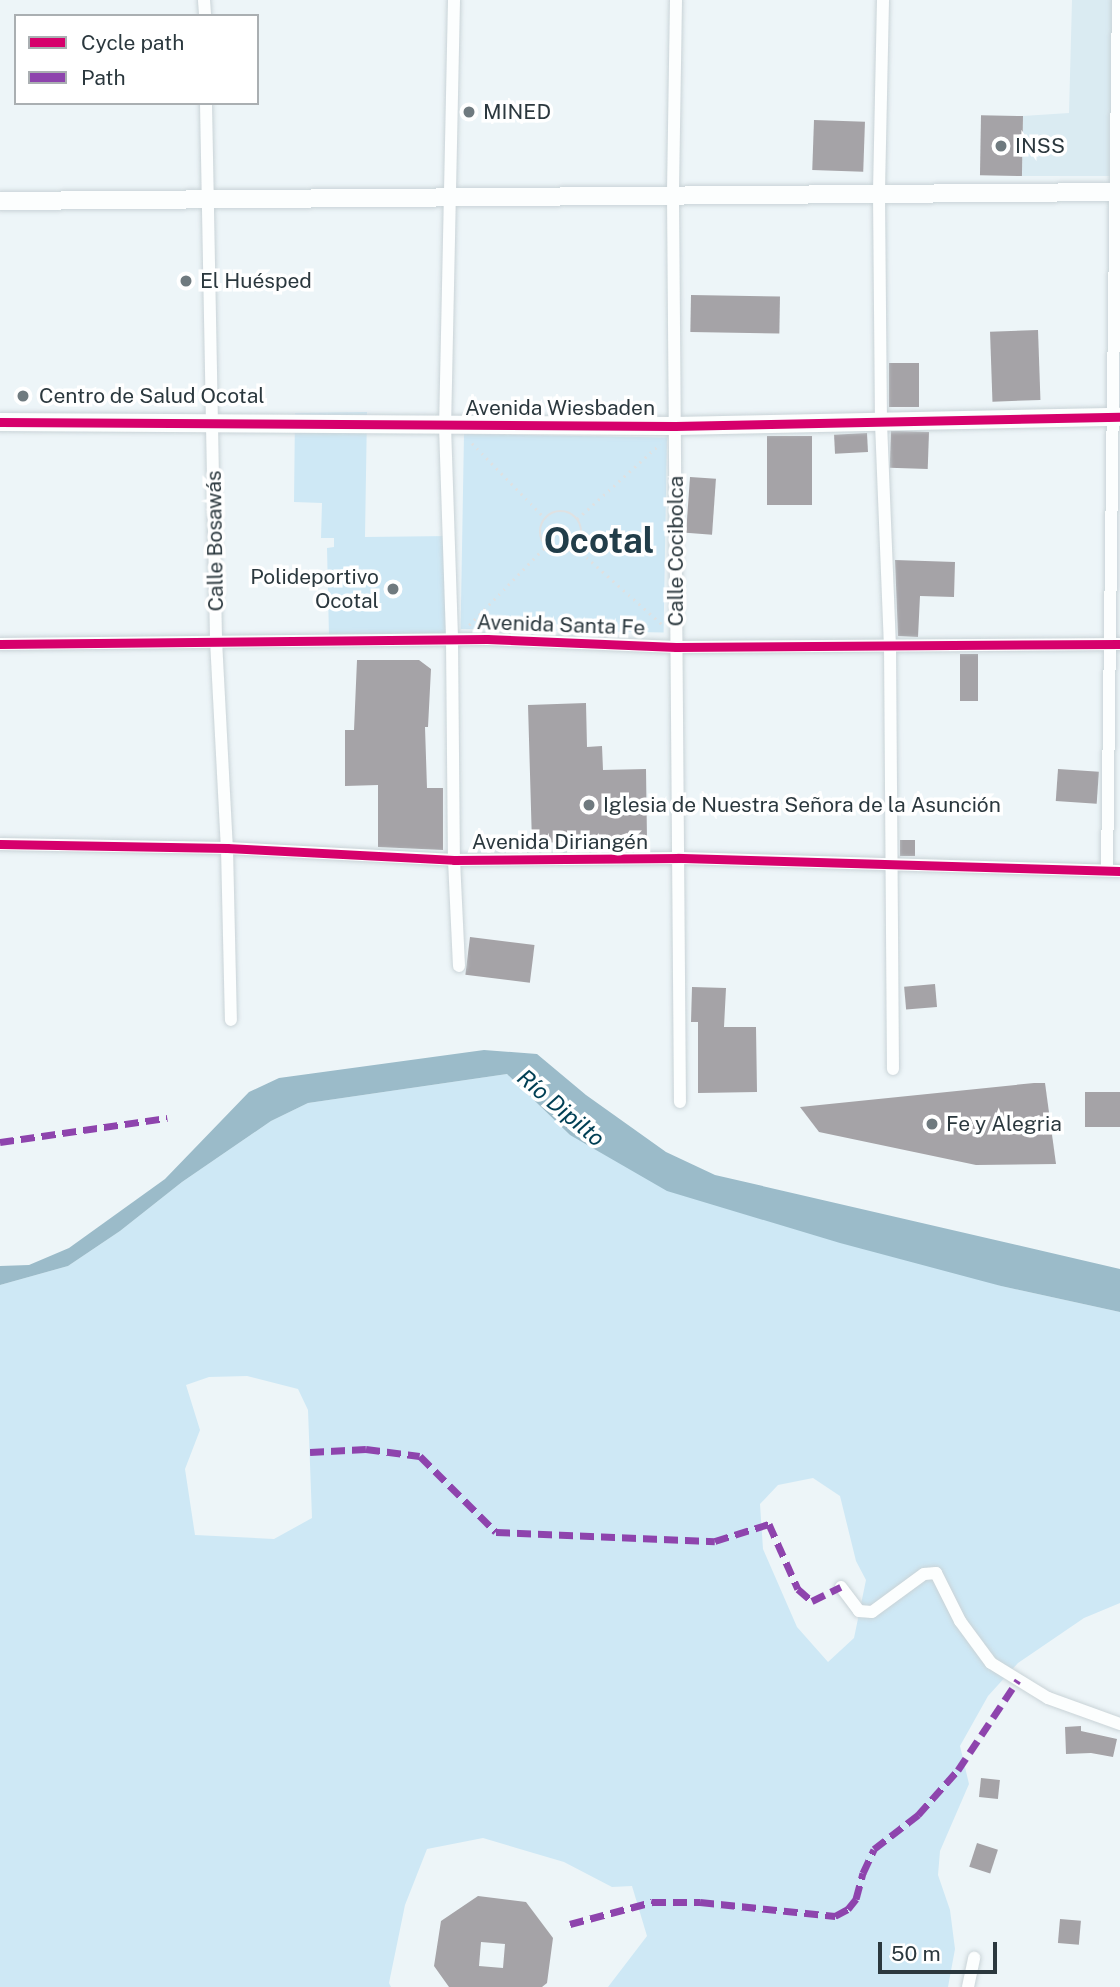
<!DOCTYPE html>
<html>
<head>
<meta charset="utf-8">
<style>
  body { margin:0 }
  #map { position:relative; width:1120px; height:1987px; overflow:hidden; background:#edf5f8; font-family:"Public Sans",sans-serif }
  div>[style] { position:absolute }
  .built>* { inset:0; background:#daebf2 }
  .green>* { inset:0; background:#cee8f5; transform-origin:0 0 }
  .water>* { inset:0; background:#9bbbc9 }
  .building>* { inset:0; background:#a5a3a7; transform-origin:0 0 }
  .path>* { height:2.5px; margin-top:-1.25px; transform-origin:0; background:repeating-linear-gradient(90deg,#dfe1e2 0 2px,transparent 0 7px) }
  .path>.ring { margin:-1.25px; padding:0; box-sizing:content-box; background:none; border:2.5px solid #dfe1e2; border-radius:50% }
  .roads { filter:drop-shadow(0 0 2px #c9d3d7) drop-shadow(0 0 2px #c9d3d7) }
  .street>* { height:12px; margin:-6px; padding:0 6px; transform-origin:6px; border-radius:6px; background:#fcfefe }
  .secondary>* { height:18px; margin:-9px; padding:0 9px; transform-origin:9px; border-radius:9px; background:#fcfefe }
  .quiet>* { height:7px; margin-top:-3.5px; transform-origin:0; background:repeating-linear-gradient(90deg,#8e44ad 0 14px,transparent 0 21px) }
  .cycleway>* { height:9px; margin:-4.5px; padding:0 4.5px; transform-origin:4.5px; border-radius:4.5px; background:#d6006c }
  .dots>* { width:19px; height:19px; translate:-50% -50%; box-sizing:border-box; border:4px solid #fff; border-radius:50% }
  span { translate:-50% -50%; white-space:nowrap; text-align:center; line-height:1.15; -webkit-text-stroke:7px #fff; paint-order:stroke }
  .poi-label { font-size:21px; color:#2b383e }
  .left { translate:0 -50%; text-align:left }
  .right { translate:-100% -50%; text-align:right }
  .street-label { font-size:21px; color:#2b383e }
  .water-label { font-size:23px; color:#003f54; font-style:italic }
  .town-label { font-size:35px; color:#213d49; font-weight:700 }
  .legend { position:absolute; left:14px; top:14px; width:245px; height:91px; box-sizing:border-box; background:#fff; border:2px solid #aaafb2; margin:0; padding:9px 12px; list-style:none; font-size:21px; color:#2b383e }
  .legend li { display:flex; align-items:center; gap:14px; height:35px }
  .legend b { width:35px; border:2px solid #aaafb2 }
  .scale { position:absolute; left:878px; top:1942px; width:119px; height:32px; box-sizing:border-box; border:4px solid #2b383e; border-top:0; padding-left:9px; font-size:21px; line-height:24px; white-space:nowrap; color:#2b383e; -webkit-text-stroke:5px #fff; paint-order:stroke }
</style>
</head>
<body>
<div id="map">
  <div class="built">
    <i style="clip-path:polygon(1072px 0,1120px 0,1120px 176px,1022px 176px,1023px 116px,1069px 113px)"></i>
  </div>
  <div class="green">
    <i style="clip-path:polygon(367px 412px,365px 537px,450px 536px,452px 639px,329px 637px,327px 548px,334px 547px,334px 538px,321px 538px,322px 503px,294px 502px,295px 413px)"></i>
    <i style="left:464px;top:434px;width:203px;height:195px;rotate:1deg"></i>
    <i style="clip-path:polygon(evenodd,507px 1074px,570px 1135px,1001px 1286px,1120px 1312px,1120px 1603px,1084px 1618px,1018px 1663px,988px 1696px,960px 1746px,969px 1784px,940px 1851px,938px 1875px,950px 1910px,955px 1949px,948px 1987px,608px 1987px,647px 1936px,632px 1886px,612px 1887px,564px 1862px,483px 1838px,427px 1849px,405px 1905px,389px 1983px,391px 1987px,0 1987px,0 1285px,68px 1266px,120px 1231px,182px 1182px,271px 1121px,308px 1103px,507px 1074px,247px 1376px,298px 1389px,308px 1410px,312px 1518px,274px 1539px,195px 1535px,185px 1469px,200px 1430px,186px 1385px,209px 1377px,247px 1376px,507px 1074px,813px 1478px,840px 1496px,856px 1561px,866px 1580px,854px 1638px,828px 1662px,797px 1627px,763px 1549px,760px 1504px,778px 1485px,813px 1478px)"></i>
  </div>
  <div class="water">
    <i style="clip-path:polygon(484px 1050px,537px 1054px,586px 1095px,666px 1152px,715px 1175px,1120px 1269px,1120px 1312px,1001px 1286px,840px 1243px,667px 1191px,570px 1135px,507px 1074px,308px 1103px,271px 1121px,182px 1182px,120px 1231px,68px 1266px,0 1285px,0 1266px,29px 1265px,69px 1248px,165px 1179px,249px 1092px,279px 1078px)"></i>
  </div>
  <div class="building">
    <i style="left:1023px;top:116px;width:60px;height:42px;rotate:91deg"></i>
    <i style="left:814px;top:120px;width:51px;height:50px;rotate:2deg"></i>
    <i style="left:691px;top:295px;width:89px;height:37px;rotate:1deg"></i>
    <i style="left:1038px;top:330px;width:70px;height:48px;rotate:88deg"></i>
    <i style="left:889px;top:363px;width:30px;height:44px"></i>
    <i style="left:929px;top:432px;width:37px;height:38px;rotate:92deg"></i>
    <i style="left:867px;top:433px;width:19px;height:33px;rotate:87deg"></i>
    <i style="left:767px;top:436px;width:45px;height:69px"></i>
    <i style="left:690px;top:477px;width:26px;height:56px;rotate:4deg"></i>
    <i style="clip-path:polygon(895px 560px,955px 562px,954px 597px,920px 596px,918px 637px,898px 636px)"></i>
    <i style="left:960px;top:654px;width:18px;height:47px"></i>
    <i style="clip-path:polygon(357px 660px,419px 660px,431px 669px,428px 727px,425px 727px,427px 788px,443px 788px,443px 850px,378px 847px,378px 785px,345px 786px,345px 730px,354px 730px)"></i>
    <i style="clip-path:polygon(586px 703px,587px 747px,602px 746px,603px 770px,646px 769px,647px 840px,532px 843px,528px 705px)"></i>
    <i style="left:1058px;top:769px;width:41px;height:32px;rotate:4deg"></i>
    <i style="left:900px;top:840px;width:15px;height:16px"></i>
    <i style="left:470px;top:937px;width:65px;height:38px;rotate:7deg"></i>
    <i style="left:935px;top:984px;width:23px;height:31px;rotate:85deg"></i>
    <i style="clip-path:polygon(692px 987px,726px 988px,724px 1027px,756px 1027px,757px 1092px,698px 1093px,698px 1022px,691px 1022px)"></i>
    <i style="clip-path:polygon(1034px 1083px,1045px 1083px,1056px 1164px,976px 1165px,819px 1132px,800px 1107px)"></i>
    <i style="left:1120px;top:1092px;width:35px;height:35px;rotate:90deg"></i>
    <i style="clip-path:polygon(1081px 1726px,1081px 1731px,1117px 1739px,1113px 1757px,1091px 1753px,1066px 1754px,1065px 1727px)"></i>
    <i style="left:981px;top:1778px;width:19px;height:19px;rotate:6deg"></i>
    <i style="left:977px;top:1843px;width:22px;height:25px;rotate:18deg"></i>
    <i style="clip-path:polygon(evenodd,478px 1896px,526px 1902px,553px 1938px,547px 1983px,542px 1987px,449px 1987px,434px 1966px,441px 1921px,478px 1896px,481px 1942px,505px 1944px,503px 1968px,479px 1966px,481px 1942px)"></i>
    <i style="left:1060px;top:1919px;width:21px;height:24px;rotate:5deg"></i>
  </div>
  <div class="path">
    <i style="left:472px;top:443px;width:105px;rotate:45.8deg"></i>
    <i class="ring" style="left:540px;top:511px;width:39.5px;height:39.5px"></i>
    <i style="left:577px;top:519px;width:112px;rotate:-42.1deg"></i>
    <i style="left:576px;top:548px;width:116px;rotate:41.5deg"></i>
    <i style="left:469px;top:625px;width:109px;rotate:-45.7deg"></i>
  </div>
  <div class="roads">
    <div class="street">
      <i style="left:204px;top:0;width:16px;rotate:86deg"></i>
      <i style="left:454px;top:0;width:426px;rotate:91.2deg"></i>
      <i style="left:445px;top:426px;width:213px;rotate:88.1deg"></i>
      <i style="left:452px;top:639px;width:221px;rotate:89.5deg"></i>
      <i style="left:454px;top:860px;width:106px;rotate:87.3deg"></i>
      <i style="left:676px;top:0;width:195px;rotate:90.9deg"></i>
      <i style="left:673px;top:195px;width:907px;rotate:89.56deg"></i>
      <i style="left:883px;top:0;width:194px;rotate:91.2deg"></i>
      <i style="left:879px;top:194px;width:229px;rotate:89.5deg"></i>
      <i style="left:881px;top:423px;width:221px;rotate:87.7deg"></i>
      <i style="left:890px;top:644px;width:425px;rotate:89.6deg"></i>
      <i style="left:206px;top:103px;width:537px;rotate:88.93deg"></i>
      <i style="left:216px;top:640px;width:208px;rotate:87deg"></i>
      <i style="left:227px;top:848px;width:172px;rotate:88.7deg"></i>
      <i style="left:0;top:644px;width:487px;rotate:-0.6deg"></i>
      <i style="left:487px;top:639px;width:189px;rotate:2.4deg"></i>
      <i style="left:676px;top:647px;width:444px;rotate:-0.4deg"></i>
      <i style="left:0;top:844px;width:227px;rotate:1deg"></i>
      <i style="left:227px;top:848px;width:227px;rotate:3deg"></i>
      <i style="left:454px;top:860px;width:225px;rotate:-0.5deg"></i>
      <i style="left:679px;top:858px;width:441px;rotate:1.7deg"></i>
      <i style="left:1107px;top:870px;width:870px;rotate:-89.28deg"></i>
      <i style="left:841px;top:1587px;width:30px;rotate:53deg"></i>
      <i style="left:859px;top:1611px;width:13px;rotate:4deg"></i>
      <i style="left:872px;top:1612px;width:64px;rotate:-36.2deg"></i>
      <i style="left:924px;top:1574px;width:12px;rotate:-5deg"></i>
      <i style="left:936px;top:1573px;width:54px;rotate:63.4deg"></i>
      <i style="left:960px;top:1621px;width:52px;rotate:53.6deg"></i>
      <i style="left:991px;top:1663px;width:67px;rotate:31.6deg"></i>
      <i style="left:1048px;top:1698px;width:77px;rotate:19.9deg"></i>
      <i style="left:968px;top:1987px;width:30px;rotate:-78deg"></i>
    </div>
    <div class="secondary">
      <i style="left:0;top:201px;width:1120px;rotate:-0.46deg"></i>
      <i style="left:0;top:422px;width:675px;rotate:0.34deg"></i>
      <i style="left:675px;top:426px;width:445px;rotate:-1.2deg"></i>
    </div>
  </div>
  <div class="quiet">
    <i style="left:0;top:1142px;width:169px;rotate:-8.2deg"></i>
    <i style="left:310px;top:1452px;width:56px;rotate:-3.1deg"></i>
    <i style="left:366px;top:1449px;width:54px;rotate:7.4deg"></i>
    <i style="left:420px;top:1456px;width:107px;rotate:45deg"></i>
    <i style="left:496px;top:1532px;width:219px;rotate:2.4deg"></i>
    <i style="left:715px;top:1541px;width:57px;rotate:-17.5deg"></i>
    <i style="left:769px;top:1524px;width:71px;rotate:66deg"></i>
    <i style="left:798px;top:1589px;width:18px;rotate:41deg"></i>
    <i style="left:812px;top:1601px;width:32px;rotate:-26deg"></i>
    <i style="left:570px;top:1924px;width:85px;rotate:-15deg"></i>
    <i style="left:652px;top:1902px;width:48px"></i>
    <i style="left:700px;top:1902px;width:136px;rotate:5.9deg"></i>
    <i style="left:835px;top:1916px;width:15px;rotate:-28deg"></i>
    <i style="left:848px;top:1909px;width:13px;rotate:-51deg"></i>
    <i style="left:856px;top:1899px;width:27px;rotate:-75deg"></i>
    <i style="left:863px;top:1873px;width:26px;rotate:-65deg"></i>
    <i style="left:874px;top:1849px;width:56px;rotate:-37.7deg"></i>
    <i style="left:918px;top:1815px;width:60px;rotate:-48.4deg"></i>
    <i style="left:958px;top:1770px;width:108px;rotate:-56.3deg"></i>
  </div>
  <div class="cycleway">
    <i style="left:0;top:422px;width:675px;rotate:0.34deg"></i>
    <i style="left:675px;top:426px;width:445px;rotate:-1.2deg"></i>
    <i style="left:0;top:644px;width:487px;rotate:-0.6deg"></i>
    <i style="left:487px;top:639px;width:189px;rotate:2.4deg"></i>
    <i style="left:676px;top:647px;width:444px;rotate:-0.4deg"></i>
    <i style="left:0;top:844px;width:227px;rotate:1deg"></i>
    <i style="left:227px;top:848px;width:227px;rotate:3deg"></i>
    <i style="left:454px;top:860px;width:225px;rotate:-0.5deg"></i>
    <i style="left:679px;top:858px;width:441px;rotate:1.7deg"></i>
  </div>
  <div class="dots">
    <i style="left:469px;top:112px;background:#6f7a7f"></i>
    <i style="left:1001px;top:146px;background:#6f7a7f"></i>
    <i style="left:186px;top:281px;background:#6f7a7f"></i>
    <i style="left:23px;top:396px;background:#6f7a7f"></i>
    <i style="left:393px;top:589px;background:#6f7a7f"></i>
    <i style="left:589px;top:805px;background:#6f7a7f"></i>
    <i style="left:932px;top:1124px;background:#6f7a7f"></i>
  </div>
  <div class="poi-label">
    <span class="left" style="left:483px;top:112px">MINED</span>
    <span class="left" style="left:1015px;top:146px">INSS</span>
    <span class="left" style="left:200px;top:281px">El Huésped</span>
    <span class="left" style="left:39px;top:396px">Centro de Salud Ocotal</span>
    <span class="right" style="left:379px;top:589px">Polideportivo<br>Ocotal</span>
    <span class="left" style="left:603px;top:805px">Iglesia de Nuestra Señora de la Asunción</span>
    <span class="left" style="left:946px;top:1124px">Fe y Alegria</span>
  </div>
  <div class="street-label">
    <span style="left:560px;top:408px">Avenida Wiesbaden</span>
    <span style="left:215px;top:541px;rotate:-91deg">Calle Bosawás</span>
    <span style="left:676px;top:551px;rotate:-90deg">Calle Cocibolca</span>
    <span style="left:561px;top:625px;rotate:2deg">Avenida Santa Fe</span>
    <span style="left:560px;top:842px">Avenida Diriangén</span>
  </div>
  <div class="water-label">
    <span style="left:561px;top:1108px;rotate:40deg">Río Dipilto</span>
  </div>
  <div class="town-label">
    <span style="left:599px;top:541px">Ocotal</span>
  </div>
  <ul class="legend">
  <li><b style="height:9px;background:#d6006c"></b>Cycle path</li>
  <li><b style="height:9px;background:#8e44ad"></b>Path</li>
  </ul>
  <div class="scale">50 m</div>
</div>
</body>
</html>
